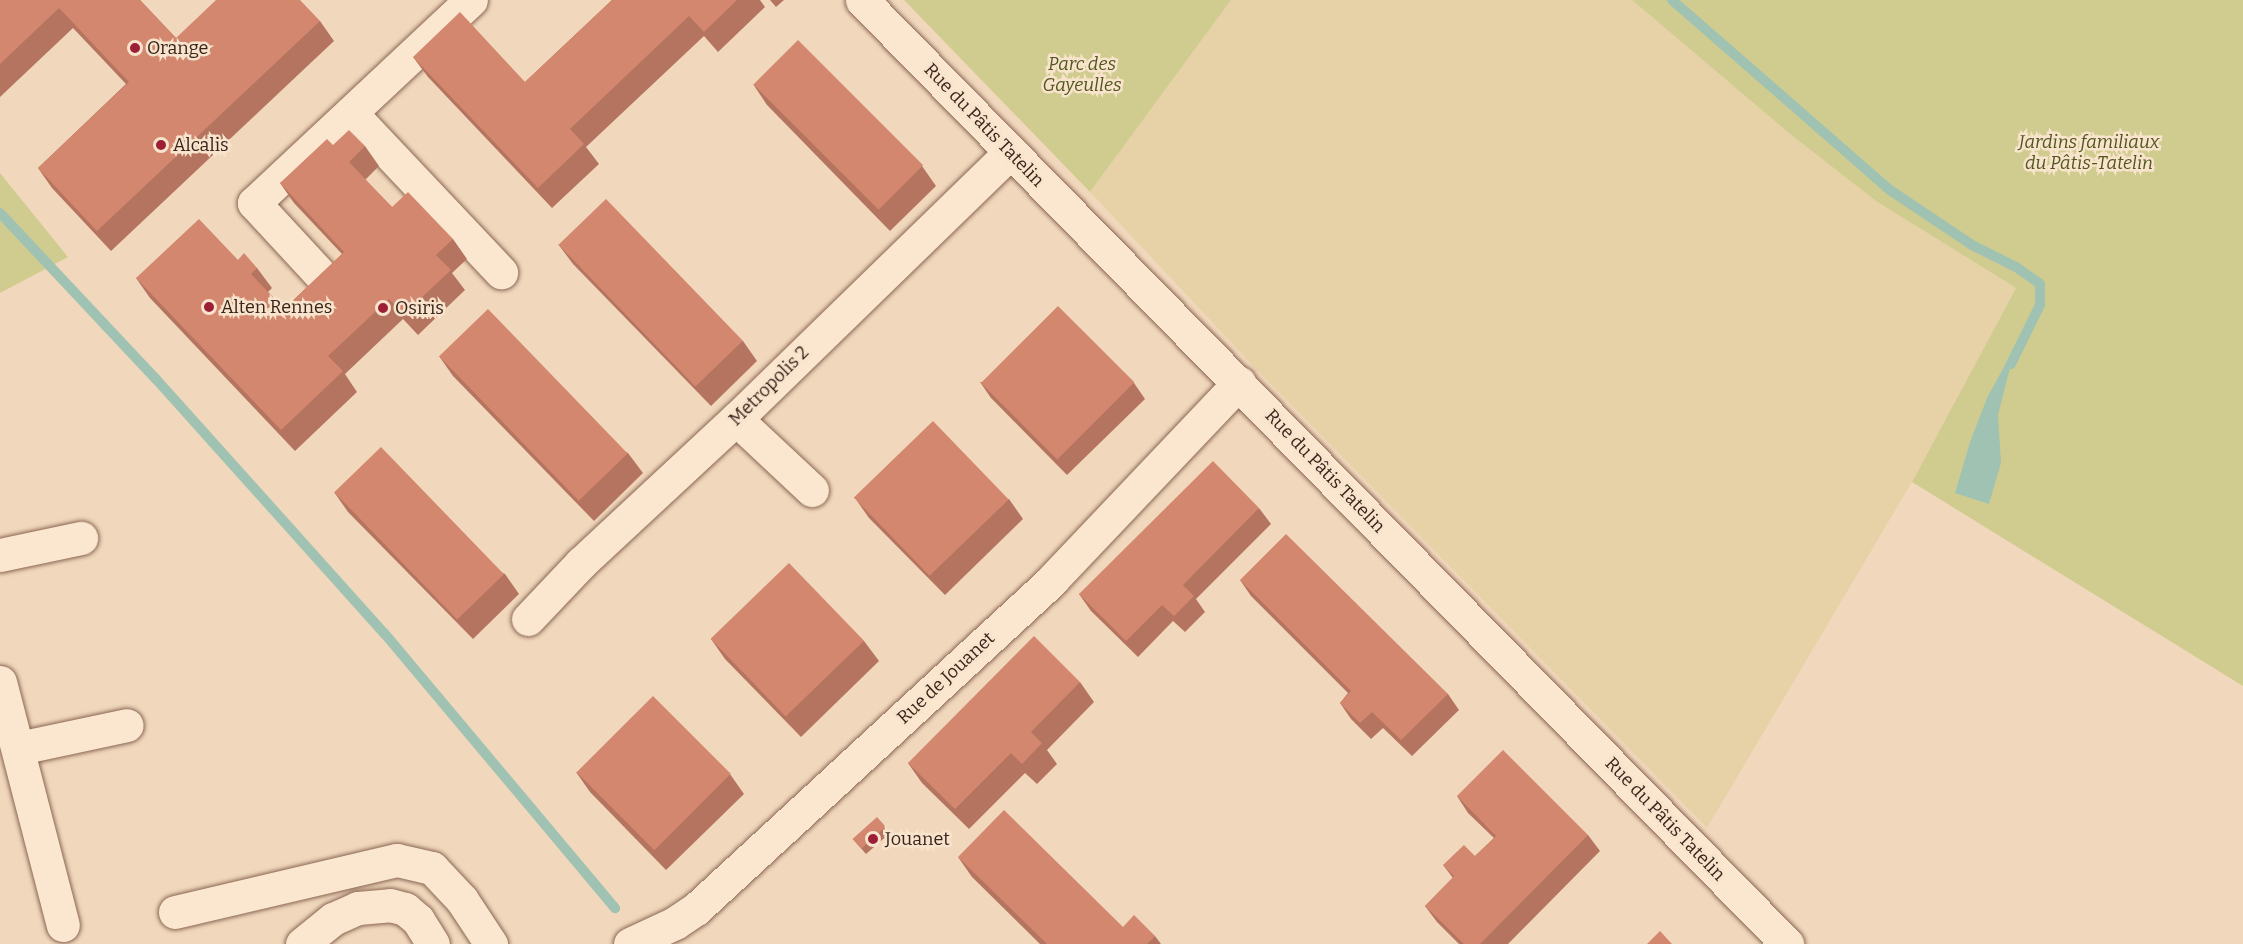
<!DOCTYPE html>
<html>
<head>
<meta charset="utf-8">
<style>
  body { margin:0 }
  #map { position:relative; width:2243px; height:944px; overflow:hidden; background:#f1d8bc; font-family:Bitter,serif }
  div>[style] { position:absolute }
  .farmland>* { inset:0; background:#e7d2a8 }
  .green>* { inset:0; background:#d0cc8f }
  .water>* { inset:0; background:#a0c2b2 }
  .stream>* { height:10px; margin:-5px; padding:0 5px; transform-origin:5px; border-radius:5px; background:#a0c2b2 }
  .roads { filter:drop-shadow(0 0 2px #8a6754) drop-shadow(0 0 2px #8a6754) }
  .minor>* { height:33px; margin:-16.5px; padding:0 16.5px; transform-origin:16.5px; border-radius:16.5px; background:#fbe7cf }
  .wall>* { inset:0; background:#b5745f }
  .building>* { inset:0; background:#d3876e; transform-origin:0 0 }
  .dots>* { width:16px; height:16px; translate:-50% -50%; box-sizing:border-box; border:3px solid #f8e4cc; border-radius:50% }
  span { translate:-50% -50%; white-space:nowrap; text-align:center; line-height:1.15; -webkit-text-stroke:5px #f8e4cc; paint-order:stroke }
  .poi-label { font-size:18px; color:#38231a }
  .left { translate:0 -50%; text-align:left }
  .park-label { font-size:18px; color:#51561f; font-style:italic }
  .street-label { font-size:18px; color:#38231a }
</style>
</head>
<body>
<div id="map">
  <div class="farmland">
    <i style="clip-path:polygon(1231px 0,1632px 0,1790px 134px,1876px 201px,2016px 288px,1912px 482px,1707px 828px,1255px 368px,1090px 192px)"></i>
  </div>
  <div class="green">
    <i style="clip-path:polygon(904px 0,1231px 0,1090px 192px)"></i>
    <i style="clip-path:polygon(1632px 0,2243px 0,2243px 686px,1912px 482px,2016px 288px,1876px 201px,1790px 134px)"></i>
    <i style="clip-path:polygon(0 173px,68px 257px,0 293px)"></i>
  </div>
  <div class="water">
    <i style="clip-path:polygon(2006px 363px,2011px 364px,1998px 415px,2001px 463px,1989px 504px,1955px 493px,1970px 442px,1987px 398px)"></i>
  </div>
  <div class="stream">
    <i style="left:1672px;top:0;width:289px;rotate:41.1deg"></i>
    <i style="left:1890px;top:190px;width:99px;rotate:33.9deg"></i>
    <i style="left:1972px;top:245px;width:49px;rotate:26.6deg"></i>
    <i style="left:2016px;top:267px;width:29px;rotate:35deg"></i>
    <i style="left:2040px;top:284px;width:21px;rotate:90deg"></i>
    <i style="left:2040px;top:305px;width:66px;rotate:116.2deg"></i>
    <i style="left:0;top:213px;width:228px;rotate:46.8deg"></i>
    <i style="left:156px;top:379px;width:343px;rotate:48.1deg"></i>
    <i style="left:385px;top:634px;width:358px;rotate:50deg"></i>
  </div>
  <div class="roads">
    <div class="minor">
      <i style="left:862px;top:0;width:1322px;rotate:45.58deg"></i>
      <i style="left:351px;top:113px;width:219px;rotate:46.7deg"></i>
      <i style="left:330px;top:285px;width:112px;rotate:-132.8deg"></i>
      <i style="left:254px;top:203px;width:297px;rotate:-43.1deg"></i>
      <i style="left:736px;top:419px;width:104px;rotate:43.1deg"></i>
      <i style="left:0;top:555px;width:83px;rotate:-11.9deg"></i>
      <i style="left:528px;top:619px;width:77px;rotate:-46.6deg"></i>
      <i style="left:581px;top:563px;width:212px;rotate:-42.9deg"></i>
      <i style="left:736px;top:419px;width:382px;rotate:-44.2deg"></i>
      <i style="left:0;top:682px;width:251px;rotate:75.5deg"></i>
      <i style="left:19px;top:748px;width:110px;rotate:-12deg"></i>
      <i style="left:175px;top:912px;width:228px;rotate:-13.2deg"></i>
      <i style="left:397px;top:860px;width:36px;rotate:13deg"></i>
      <i style="left:432px;top:868px;width:44px;rotate:46.8deg"></i>
      <i style="left:462px;top:900px;width:53px;rotate:56.6deg"></i>
      <i style="left:302px;top:944px;width:40px;rotate:-39deg"></i>
      <i style="left:333px;top:919px;width:27px;rotate:-24deg"></i>
      <i style="left:358px;top:908px;width:32px;rotate:-5deg"></i>
      <i style="left:390px;top:905px;width:16px;rotate:15deg"></i>
      <i style="left:405px;top:909px;width:17px;rotate:40deg"></i>
      <i style="left:418px;top:920px;width:28px;rotate:58deg"></i>
      <i style="left:630px;top:944px;width:50px;rotate:-25deg"></i>
      <i style="left:675px;top:923px;width:25px;rotate:-34deg"></i>
      <i style="left:696px;top:909px;width:485px;rotate:-42.7deg"></i>
      <i style="left:1052px;top:580px;width:272px;rotate:-46.5deg"></i>
    </div>
  </div>
  <div class="wall">
    <i style="clip-path:polygon(0 0,140px 0,176px 38px,320px 21px,334px 41px,111px 251px,52px 188px,38px 168px,126px 84px,73px 28px,0 97px)"></i>
    <i style="clip-path:polygon(612px 0,760px 0,765px 7px,718px 52px,704px 36px,586px 147px,599px 164px,552px 208px,428px 77px,413px 57px,525px 82px)"></i>
    <i style="clip-path:polygon(770px 0,784px 0,776px 7px)"></i>
    <i style="clip-path:polygon(753px 84px,922px 166px,936px 186px,890px 231px,767px 105px)"></i>
    <i style="clip-path:polygon(333px 145px,365px 146px,379px 166px,365px 180px,392px 207px,453px 239px,467px 259px,452px 273px,465px 290px,418px 335px,403px 319px,345px 374px,357px 392px,295px 451px,150px 298px,136px 278px,238px 260px,257px 268px,272px 288px,268px 292px,284px 309px,342px 254px,294px 203px,280px 183px)"></i>
    <i style="clip-path:polygon(558px 244px,743px 341px,757px 361px,711px 406px,573px 264px)"></i>
    <i style="clip-path:polygon(439px 356px,628px 453px,643px 473px,594px 521px,453px 376px)"></i>
    <i style="clip-path:polygon(980px 382px,1134px 383px,1145px 399px,1067px 475px,991px 398px)"></i>
    <i style="clip-path:polygon(334px 492px,505px 574px,519px 594px,473px 639px,348px 512px)"></i>
    <i style="clip-path:polygon(855px 498px,1009px 499px,1023px 519px,945px 595px,869px 518px)"></i>
    <i style="clip-path:polygon(1259px 508px,1271px 524px,1196px 599px,1205px 612px,1185px 632px,1173px 621px,1138px 657px,1091px 611px,1079px 594px)"></i>
    <i style="clip-path:polygon(1240px 580px,1448px 694px,1459px 710px,1412px 756px,1383px 728px,1371px 739px,1351px 719px,1340px 703px,1348px 693px,1251px 596px)"></i>
    <i style="clip-path:polygon(711px 639px,864px 641px,879px 661px,801px 737px,725px 659px)"></i>
    <i style="clip-path:polygon(1080px 682px,1094px 702px,1047px 750px,1057px 764px,1037px 784px,1025px 773px,969px 829px,922px 783px,908px 763px)"></i>
    <i style="clip-path:polygon(576px 772px,730px 774px,744px 794px,666px 870px,590px 792px)"></i>
    <i style="clip-path:polygon(1457px 796px,1588px 835px,1600px 851px,1508px 944px,1459px 944px,1437px 922px,1425px 906px,1453px 878px,1443px 865px,1475px 856px,1494px 838px,1468px 813px)"></i>
    <i style="clip-path:polygon(886px 827px,890px 833px,866px 854px,853px 839px)"></i>
    <i style="clip-path:polygon(958px 857px,1123px 927px,1155px 936px,1161px 944px,1040px 944px,972px 877px)"></i>
  </div>
  <div class="building">
    <i style="clip-path:polygon(0 0,140px 0,176px 38px,216px 0,300px 0,320px 21px,97px 231px,38px 168px,129px 82px,59px 8px,0 64px)"></i>
    <i style="clip-path:polygon(612px 0,737px 0,704px 32px,689px 16px,570px 129px,584px 144px,538px 188px,413px 57px,460px 12px,525px 82px)"></i>
    <i style="left:798px;top:40px;width:177px;height:63px;rotate:45deg"></i>
    <i style="clip-path:polygon(349px 130px,365px 146px,349px 162px,392px 207px,408px 192px,453px 239px,436px 255px,451px 270px,404px 314px,389px 299px,328px 356px,343px 371px,281px 430px,136px 278px,199px 219px,238px 260px,244px 253px,257px 268px,251px 274px,284px 309px,344px 252px,280px 183px,327px 139px,333px 145px)"></i>
    <i style="left:606px;top:199px;width:197px;height:66px;rotate:46deg"></i>
    <i style="left:1058px;top:306px;width:108px;height:109px;rotate:45deg"></i>
    <i style="left:488px;top:309px;width:201px;height:68px;rotate:46deg"></i>
    <i style="left:933px;top:421px;width:109px;height:110px;rotate:46deg"></i>
    <i style="left:381px;top:447px;width:177px;height:65px;rotate:46deg"></i>
    <i style="clip-path:polygon(1213px 461px,1259px 508px,1183px 585px,1194px 596px,1174px 616px,1162px 605px,1126px 641px,1079px 594px)"></i>
    <i style="clip-path:polygon(1286px 534px,1448px 694px,1401px 740px,1372px 712px,1360px 723px,1340px 703px,1351px 691px,1240px 580px)"></i>
    <i style="left:789px;top:563px;width:108px;height:109px;rotate:46deg"></i>
    <i style="clip-path:polygon(1034px 636px,1080px 682px,1031px 732px,1042px 743px,1022px 764px,1011px 753px,955px 809px,908px 763px)"></i>
    <i style="left:653px;top:696px;width:110px;height:108px;rotate:45deg"></i>
    <i style="clip-path:polygon(1503px 750px,1588px 835px,1480px 944px,1464px 944px,1425px 906px,1454px 876px,1443px 865px,1464px 845px,1475px 856px,1496px 836px,1457px 796px)"></i>
    <i style="clip-path:polygon(1004px 810px,1123px 927px,1134px 915px,1155px 936px,1147px 944px,1047px 944px,958px 857px)"></i>
    <i style="left:877px;top:817px;width:13px;height:33px;rotate:48deg"></i>
    <i style="clip-path:polygon(1660px 931px,1672px 944px,1647px 944px)"></i>
  </div>
  <div class="dots">
    <i style="left:135px;top:48px;background:#9d1f36"></i>
    <i style="left:161px;top:145px;background:#9d1f36"></i>
    <i style="left:209px;top:307px;background:#9d1f36"></i>
    <i style="left:383px;top:308px;background:#9d1f36"></i>
    <i style="left:873px;top:839px;background:#9d1f36"></i>
  </div>
  <div class="poi-label">
    <span class="left" style="left:147px;top:48px">Orange</span>
    <span class="left" style="left:173px;top:145px">Alcalis</span>
    <span class="left" style="left:221px;top:307px">Alten Rennes</span>
    <span class="left" style="left:395px;top:308px">Osiris</span>
    <span class="left" style="left:885px;top:839px">Jouanet</span>
  </div>
  <div class="park-label">
    <span style="left:1082px;top:75px">Parc des<br>Gayeulles</span>
    <span style="left:2089px;top:153px">Jardins familiaux<br>du Pâtis-Tatelin</span>
  </div>
  <div class="street-label">
    <span style="left:984px;top:125px;rotate:46deg">Rue du Pâtis Tatelin</span>
    <span style="left:769px;top:386px;rotate:-45deg">Metropolis 2</span>
    <span style="left:1325px;top:471px;rotate:46deg">Rue du Pâtis Tatelin</span>
    <span style="left:946px;top:678px;rotate:-43deg">Rue de Jouanet</span>
    <span style="left:1665px;top:819px;rotate:46deg">Rue du Pâtis Tatelin</span>
  </div>
</div>
</body>
</html>
